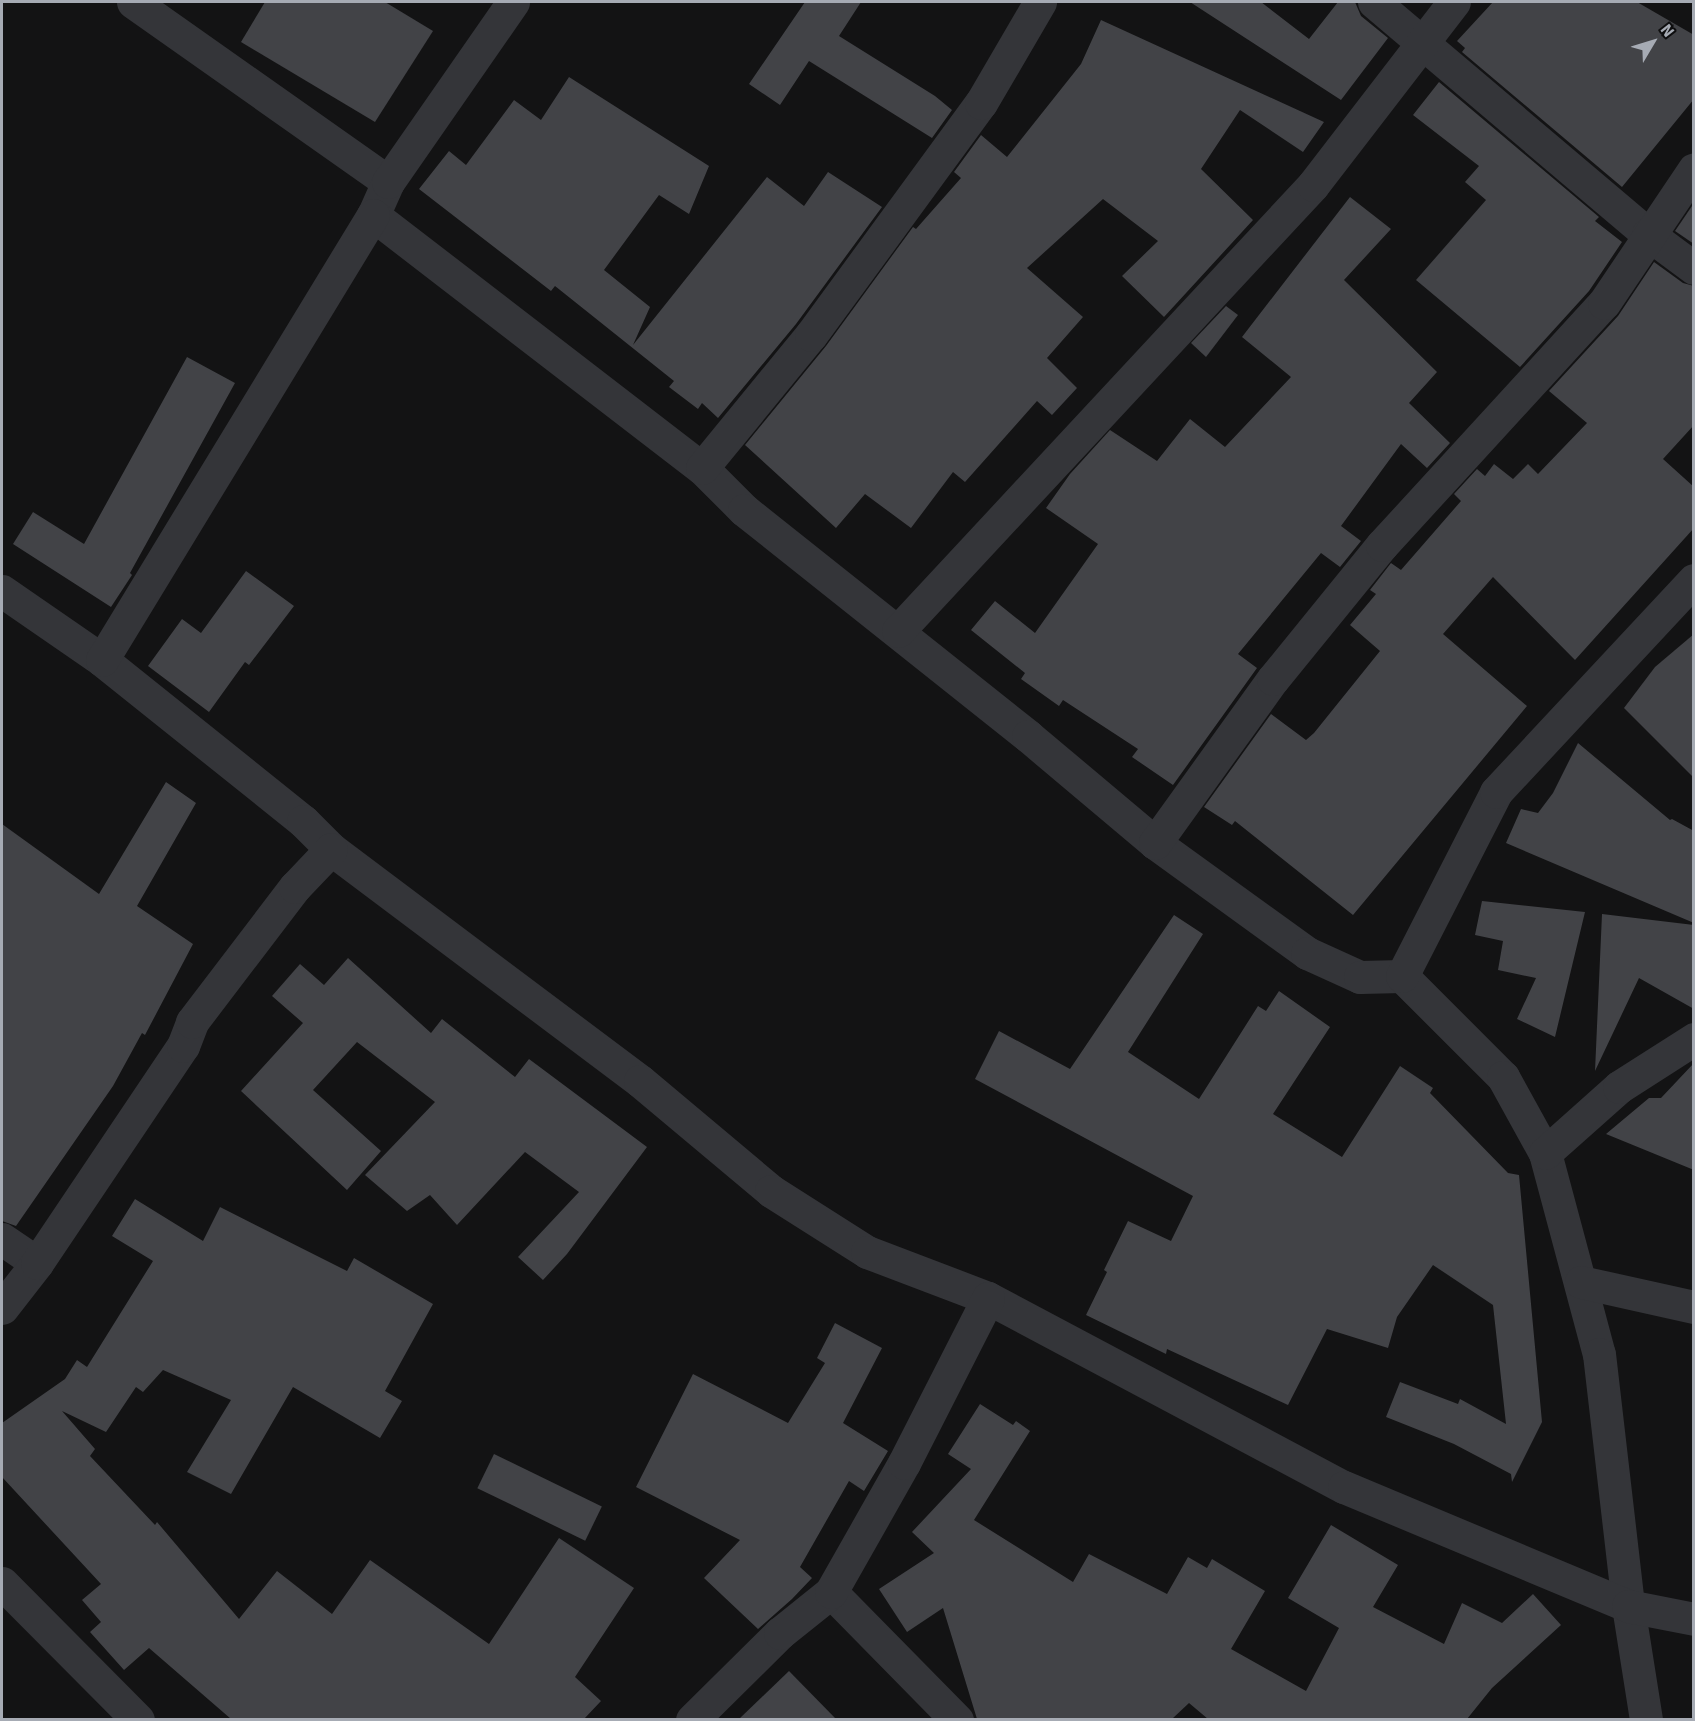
<!DOCTYPE html>
<html>
<head>
<meta charset="utf-8">
<style>
  body { margin:0 }
  #map { position:relative; width:1695px; height:1721px; overflow:hidden; background:#131314; font-family:Signika,sans-serif }
  div>[style] { position:absolute }
  .building>* { inset:0; background:#424347; transform-origin:0 0 }
  .minor>* { height:33px; margin:-16.5px; padding:0 16.5px; transform-origin:16.5px; border-radius:16.5px; background:#343539 }
  span { translate:-50% -50%; white-space:nowrap; text-align:center; line-height:1.15; -webkit-text-stroke:6px #0e0e0f; paint-order:stroke }
  .frame { position:absolute; inset:0; border:3px solid #a6abb4; pointer-events:none }
  .north { position:absolute; left:1623px; top:12px; width:60px; height:60px; -webkit-text-stroke:4px #0e0e0f; paint-order:stroke; rotate:52deg; font-size:16px; font-weight:700; line-height:24px; text-align:center; color:#a6abb4 }
  .north::after { content:''; display:block; margin:auto; width:21px; height:27px; background:#a6abb4; clip-path:polygon(50% 0,100% 100%,50% 72%,0 100%) }
</style>
</head>
<body>
<div id="map">
  <div class="building">
    <i style="clip-path:polygon(265px 2px,385px 2px,433px 31px,375px 122px,241px 42px)"></i>
    <i style="clip-path:polygon(805px 2px,861px 2px,839px 36px,935px 96px,952px 110px,932px 138px,809px 61px,780px 105px,749px 84px)"></i>
    <i style="clip-path:polygon(1190px 2px,1261px 2px,1309px 39px,1338px 2px,1355px 2px,1361px 16px,1388px 38px,1341px 100px)"></i>
    <i style="clip-path:polygon(1493px 2px,1637px 2px,1694px 35px,1694px 99px,1622px 187px,1462px 52px,1465px 48px,1457px 41px)"></i>
    <i style="clip-path:polygon(1101px 20px,1324px 122px,1303px 152px,1240px 110px,1201px 169px,1253px 220px,1164px 317px,1122px 276px,1158px 241px,1103px 199px,1027px 268px,1083px 317px,1047px 358px,1077px 388px,1052px 415px,1037px 401px,965px 482px,953px 472px,911px 528px,865px 494px,836px 528px,745px 445px,826px 346px,913px 227px,916px 229px,961px 178px,954px 172px,981px 135px,1007px 157px,1081px 64px)"></i>
    <i style="clip-path:polygon(569px 77px,709px 166px,689px 214px,659px 195px,604px 270px,650px 307px,633px 345px,767px 177px,804px 206px,828px 172px,882px 207px,796px 324px,718px 418px,702px 403px,698px 409px,669px 387px,674px 381px,555px 286px,551px 291px,419px 189px,449px 151px,466px 165px,514px 100px,541px 120px)"></i>
    <i style="clip-path:polygon(1439px 82px,1599px 217px,1595px 221px,1622px 242px,1589px 291px,1520px 367px,1416px 280px,1486px 200px,1465px 182px,1479px 166px,1413px 115px)"></i>
    <i style="clip-path:polygon(1350px 197px,1391px 229px,1344px 280px,1437px 372px,1409px 403px,1450px 443px,1427px 468px,1401px 444px,1341px 526px,1361px 541px,1340px 567px,1321px 553px,1238px 654px,1257px 668px,1173px 785px,1132px 757px,1138px 749px,1063px 700px,1059px 706px,1021px 679px,1025px 673px,971px 630px,995px 601px,1035px 633px,1098px 544px,1046px 508px,1070px 474px,1110px 430px,1157px 461px,1190px 419px,1225px 447px,1291px 377px,1242px 337px)"></i>
    <i style="clip-path:polygon(1694px 203px,1694px 244px,1675px 231px)"></i>
    <i style="clip-path:polygon(1654px 262px,1683px 283px,1694px 286px,1694px 425px,1663px 459px,1694px 487px,1694px 528px,1575px 660px,1493px 577px,1443px 634px,1527px 706px,1353px 915px,1235px 821px,1232px 825px,1204px 807px,1271px 714px,1306px 740px,1314px 733px,1380px 651px,1350px 625px,1376px 594px,1370px 590px,1391px 563px,1401px 570px,1461px 501px,1454px 494px,1477px 469px,1485px 476px,1494px 464px,1513px 479px,1528px 464px,1538px 474px,1587px 423px,1549px 391px,1618px 316px)"></i>
    <i style="clip-path:polygon(1226px 306px,1238px 315px,1206px 357px,1191px 343px)"></i>
    <i style="clip-path:polygon(187px 357px,235px 383px,130px 573px,132px 575px,111px 607px,13px 544px,33px 512px,84px 544px)"></i>
    <i style="clip-path:polygon(246px 571px,294px 606px,249px 665px,245px 662px,209px 712px,148px 666px,182px 619px,201px 633px)"></i>
    <i style="clip-path:polygon(1694px 634px,1694px 778px,1624px 708px,1655px 667px)"></i>
    <i style="clip-path:polygon(1578px 743px,1670px 820px,1672px 819px,1694px 831px,1694px 923px,1506px 843px,1521px 809px,1538px 813px,1553px 793px)"></i>
    <i style="clip-path:polygon(166px 782px,196px 803px,137px 906px,193px 944px,145px 1035px,142px 1033px,113px 1086px,16px 1226px,2px 1221px,2px 824px,99px 894px)"></i>
    <i style="clip-path:polygon(1482px 901px,1585px 912px,1555px 1037px,1517px 1019px,1536px 978px,1498px 970px,1503px 941px,1475px 935px)"></i>
    <i style="clip-path:polygon(1602px 914px,1694px 925px,1694px 1009px,1639px 978px,1595px 1071px)"></i>
    <i style="clip-path:polygon(1174px 915px,1203px 934px,1128px 1052px,1199px 1099px,1258px 1006px,1266px 1011px,1279px 991px,1330px 1027px,1273px 1114px,1342px 1157px,1400px 1066px,1433px 1088px,1430px 1093px,1508px 1173px,1519px 1175px,1542px 1422px,1512px 1482px,1511px 1474px,1454px 1444px,1386px 1417px,1400px 1382px,1458px 1404px,1460px 1399px,1506px 1424px,1493px 1305px,1433px 1265px,1397px 1317px,1388px 1348px,1327px 1329px,1288px 1405px,1167px 1349px,1166px 1354px,1086px 1315px,1107px 1272px,1104px 1270px,1128px 1221px,1171px 1241px,1193px 1196px,975px 1079px,999px 1031px,1070px 1069px)"></i>
    <i style="clip-path:polygon(348px 958px,431px 1033px,442px 1019px,515px 1077px,529px 1059px,647px 1147px,567px 1254px,543px 1280px,518px 1257px,579px 1192px,525px 1152px,457px 1225px,430px 1195px,407px 1211px,365px 1175px,435px 1102px,357px 1042px,313px 1090px,381px 1151px,347px 1190px,241px 1091px,303px 1023px,272px 996px,300px 964px,324px 985px)"></i>
    <i style="clip-path:polygon(1694px 1063px,1694px 1170px,1606px 1134px,1649px 1098px,1661px 1098px)"></i>
    <i style="clip-path:polygon(135px 1199px,203px 1241px,220px 1207px,347px 1271px,354px 1258px,433px 1304px,385px 1391px,402px 1401px,380px 1438px,293px 1387px,231px 1494px,187px 1472px,231px 1400px,163px 1370px,143px 1392px,136px 1387px,106px 1432px,62px 1411px,95px 1449px,90px 1456px,155px 1525px,157px 1522px,239px 1619px,277px 1571px,332px 1614px,370px 1560px,489px 1644px,559px 1538px,634px 1588px,575px 1677px,601px 1701px,584px 1719px,231px 1719px,149px 1648px,124px 1670px,90px 1632px,101px 1622px,82px 1600px,101px 1584px,2px 1477px,2px 1423px,65px 1379px,77px 1360px,87px 1367px,153px 1261px,112px 1236px)"></i>
    <i style="clip-path:polygon(835px 1323px,882px 1348px,843px 1423px,888px 1451px,864px 1491px,849px 1481px,800px 1567px,812px 1578px,792px 1599px,758px 1629px,704px 1578px,740px 1540px,636px 1487px,693px 1374px,788px 1423px,825px 1363px,817px 1358px)"></i>
    <i style="clip-path:polygon(980px 1404px,1013px 1425px,1016px 1421px,1030px 1431px,974px 1520px,1073px 1582px,1089px 1554px,1167px 1594px,1188px 1557px,1207px 1568px,1212px 1559px,1265px 1591px,1231px 1649px,1306px 1691px,1339px 1628px,1288px 1598px,1331px 1525px,1398px 1565px,1373px 1607px,1444px 1644px,1462px 1603px,1502px 1623px,1533px 1594px,1561px 1625px,1492px 1688px,1467px 1719px,1208px 1719px,1189px 1703px,1172px 1719px,977px 1719px,943px 1608px,907px 1632px,879px 1589px,934px 1553px,912px 1532px,971px 1469px,948px 1454px)"></i>
    <i style="left:494px;top:1454px;width:120px;height:38px;rotate:26deg"></i>
    <i style="clip-path:polygon(789px 1671px,836px 1719px,739px 1719px)"></i>
  </div>
  <div class="minor">
    <i style="left:133px;top:2px;width:312px;rotate:35.2deg"></i>
    <i style="left:388px;top:182px;width:36px;rotate:114deg"></i>
    <i style="left:373px;top:215px;width:415px;rotate:37.6deg"></i>
    <i style="left:702px;top:468px;width:59px;rotate:45deg"></i>
    <i style="left:744px;top:510px;width:363px;rotate:38.5deg"></i>
    <i style="left:1028px;top:736px;width:166px;rotate:40.1deg"></i>
    <i style="left:1155px;top:843px;width:188px;rotate:35.9deg"></i>
    <i style="left:1307px;top:953px;width:58px;rotate:24.4deg"></i>
    <i style="left:1360px;top:977px;width:42px;rotate:-1.4deg"></i>
    <i style="left:1402px;top:976px;width:143px;rotate:45deg"></i>
    <i style="left:1503px;top:1077px;width:87px;rotate:61.1deg"></i>
    <i style="left:1545px;top:1153px;width:208px;rotate:75deg"></i>
    <i style="left:1599px;top:1354px;width:254px;rotate:83.4deg"></i>
    <i style="left:1628px;top:1606px;width:115px;rotate:81deg"></i>
    <i style="left:1374px;top:2px;width:359px;rotate:40.3deg"></i>
    <i style="left:1648px;top:234px;width:57px;rotate:36.5deg"></i>
    <i style="left:388px;top:182px;width:219px;rotate:-55.2deg"></i>
    <i style="left:702px;top:468px;width:172px;rotate:-50.7deg"></i>
    <i style="left:811px;top:335px;width:288px;rotate:-53.8deg"></i>
    <i style="left:981px;top:103px;width:117px;rotate:-59.7deg"></i>
    <i style="left:2px;top:591px;width:121px;rotate:34.6deg"></i>
    <i style="left:102px;top:660px;width:258px;rotate:38.7deg"></i>
    <i style="left:303px;top:821px;width:40px;rotate:45deg"></i>
    <i style="left:331px;top:849px;width:386px;rotate:36.9deg"></i>
    <i style="left:640px;top:1081px;width:171px;rotate:40deg"></i>
    <i style="left:771px;top:1191px;width:114px;rotate:32.4deg"></i>
    <i style="left:867px;top:1252px;width:129px;rotate:20.8deg"></i>
    <i style="left:988px;top:1298px;width:403px;rotate:28deg"></i>
    <i style="left:1344px;top:1487px;width:308px;rotate:22.7deg"></i>
    <i style="left:1628px;top:1606px;width:67px;rotate:11.1deg"></i>
    <i style="left:898px;top:631px;width:609px;rotate:-47.06deg"></i>
    <i style="left:1313px;top:185px;width:231px;rotate:-52.4deg"></i>
    <i style="left:102px;top:660px;width:521px;rotate:-58.66deg"></i>
    <i style="left:1155px;top:843px;width:202px;rotate:-54.3deg"></i>
    <i style="left:1273px;top:679px;width:173px;rotate:-50.9deg"></i>
    <i style="left:1382px;top:545px;width:328px;rotate:-47.5deg"></i>
    <i style="left:1604px;top:303px;width:161px;rotate:-56.1deg"></i>
    <i style="left:1402px;top:976px;width:207px;rotate:-62.9deg"></i>
    <i style="left:1496px;top:792px;width:290px;rotate:-47deg"></i>
    <i style="left:1545px;top:1153px;width:99px;rotate:-41.7deg"></i>
    <i style="left:1619px;top:1087px;width:89px;rotate:-32.6deg"></i>
    <i style="left:2px;top:1239px;width:42px;rotate:34.4deg"></i>
    <i style="left:1581px;top:1282px;width:116px;rotate:12.5deg"></i>
    <i style="left:2px;top:1308px;width:57px;rotate:-52.1deg"></i>
    <i style="left:37px;top:1263px;width:262px;rotate:-56.1deg"></i>
    <i style="left:183px;top:1046px;width:26px;rotate:-69deg"></i>
    <i style="left:192px;top:1022px;width:170px;rotate:-52.7deg"></i>
    <i style="left:295px;top:887px;width:52px;rotate:-46.5deg"></i>
    <i style="left:2px;top:1583px;width:193px;rotate:45.2deg"></i>
    <i style="left:831px;top:1592px;width:180px;rotate:45.5deg"></i>
    <i style="left:692px;top:1720px;width:124px;rotate:-44.7deg"></i>
    <i style="left:780px;top:1633px;width:65px;rotate:-38.8deg"></i>
    <i style="left:831px;top:1592px;width:148px;rotate:-60.5deg"></i>
    <i style="left:904px;top:1463px;width:185px;rotate:-63deg"></i>
  </div>
  <div class="frame"></div>
  <div class="north">N</div>
</div>
</body>
</html>
